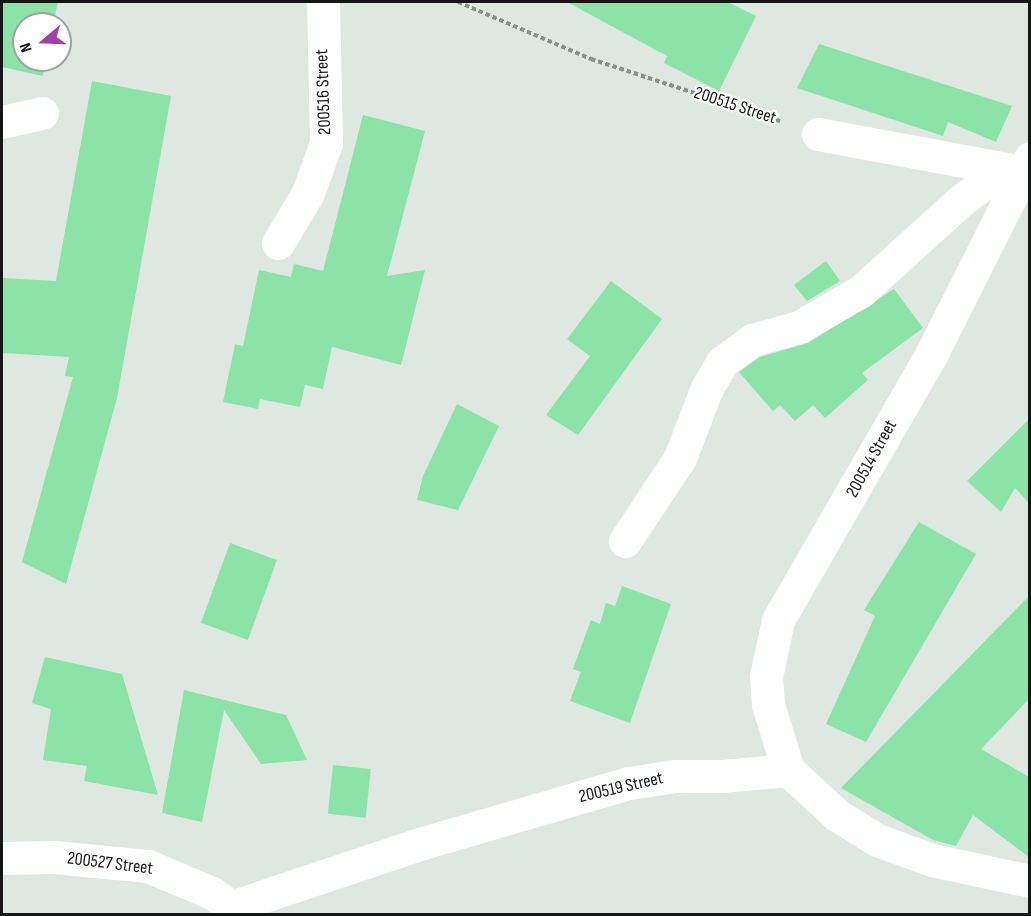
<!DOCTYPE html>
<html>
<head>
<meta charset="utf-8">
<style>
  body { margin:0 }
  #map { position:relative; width:1031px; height:916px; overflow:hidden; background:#dfe7e1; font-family:"Sofia Sans Condensed",sans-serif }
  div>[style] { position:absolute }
  .building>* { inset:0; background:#8be3a7; transform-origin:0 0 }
  .path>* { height:4px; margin-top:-2px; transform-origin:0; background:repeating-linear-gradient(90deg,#8a8f8b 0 4.5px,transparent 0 7.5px) }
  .minor>* { height:33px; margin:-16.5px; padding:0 16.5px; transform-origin:16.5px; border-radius:16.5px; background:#fff }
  span { translate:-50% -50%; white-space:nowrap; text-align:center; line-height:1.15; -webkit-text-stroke:4.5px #fff; paint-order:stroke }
  .street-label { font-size:18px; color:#141715 }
  .frame { position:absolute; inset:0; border:3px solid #141715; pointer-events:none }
  .north { position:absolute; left:12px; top:12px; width:60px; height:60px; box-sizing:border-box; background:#fff; border:2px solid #a1a2a1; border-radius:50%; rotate:251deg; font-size:16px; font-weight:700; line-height:24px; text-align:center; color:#141715 }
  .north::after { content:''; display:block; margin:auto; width:21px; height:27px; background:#a340a6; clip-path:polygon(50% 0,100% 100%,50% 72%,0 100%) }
</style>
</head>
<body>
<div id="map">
  <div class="building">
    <i style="clip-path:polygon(2px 2px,58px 2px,53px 24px,24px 24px,24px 60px,46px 60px,43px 76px,2px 67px)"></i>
    <i style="clip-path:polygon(567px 2px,728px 2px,756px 16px,719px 91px,664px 63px,667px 56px)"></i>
    <i style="clip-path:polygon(819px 44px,1012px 106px,996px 142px,948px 122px,943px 136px,797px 88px)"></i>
    <i style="clip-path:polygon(92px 81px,171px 96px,117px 398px,66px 584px,22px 562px,73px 377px,65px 376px,69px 357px,2px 353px,2px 278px,56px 281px)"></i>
    <i style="clip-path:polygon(363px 115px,425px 131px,387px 276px,425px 270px,401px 365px,332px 347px,323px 389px,305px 385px,300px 407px,260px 399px,258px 409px,223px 402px,235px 344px,243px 346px,259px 270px,291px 277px,294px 264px,323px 271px)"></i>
    <i style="clip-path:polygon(826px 261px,840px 281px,807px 301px,794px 285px)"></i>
    <i style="clip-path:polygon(611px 281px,662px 319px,578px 435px,546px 415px,590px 356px,567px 339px)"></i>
    <i style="clip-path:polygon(894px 289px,923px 328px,862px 373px,868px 380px,825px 418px,813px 405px,795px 421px,780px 405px,773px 411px,739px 372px,760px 357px,808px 343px)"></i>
    <i style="clip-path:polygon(457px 404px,499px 426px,458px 510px,417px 500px,423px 476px)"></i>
    <i style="clip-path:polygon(1029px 419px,1029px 503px,1015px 488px,1001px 512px,967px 481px)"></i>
    <i style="clip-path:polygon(919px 522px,976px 554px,866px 742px,826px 724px,875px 616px,864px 610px)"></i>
    <i style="left:230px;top:543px;width:50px;height:85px;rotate:20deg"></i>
    <i style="clip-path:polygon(622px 586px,671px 604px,630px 723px,570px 701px,581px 672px,573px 669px,591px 620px,600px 624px,606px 603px,615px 606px)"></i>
    <i style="clip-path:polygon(1029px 596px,1029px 699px,981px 749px,1029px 777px,1029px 857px,973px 815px,956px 846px,933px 840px,841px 788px)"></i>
    <i style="clip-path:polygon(45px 657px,122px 674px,158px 795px,84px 781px,87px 766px,43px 760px,51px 709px,32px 703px)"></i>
    <i style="clip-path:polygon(184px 690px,286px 715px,307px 760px,261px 764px,224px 710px,202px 822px,162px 813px)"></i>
    <i style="left:333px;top:765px;width:38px;height:49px;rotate:6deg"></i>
  </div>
  <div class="path">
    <i style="left:458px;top:2px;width:145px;rotate:23.2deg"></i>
    <i style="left:591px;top:59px;width:199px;rotate:18.2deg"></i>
  </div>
  <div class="minor">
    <i style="left:2px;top:122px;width:41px;rotate:-12.7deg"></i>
    <i style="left:818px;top:134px;width:203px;rotate:10.5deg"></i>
    <i style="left:278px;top:243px;width:58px;rotate:-59deg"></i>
    <i style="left:308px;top:193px;width:53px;rotate:-70.2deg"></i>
    <i style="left:326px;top:143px;width:141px;rotate:-91.2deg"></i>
    <i style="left:625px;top:541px;width:100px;rotate:-56.5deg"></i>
    <i style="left:680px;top:458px;width:73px;rotate:-69.1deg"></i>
    <i style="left:706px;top:390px;width:32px;rotate:-60deg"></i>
    <i style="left:722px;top:362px;width:37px;rotate:-36deg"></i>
    <i style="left:752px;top:340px;width:49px;rotate:-15.5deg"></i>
    <i style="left:799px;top:327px;width:72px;rotate:-30.1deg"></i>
    <i style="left:861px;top:291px;width:139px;rotate:-42.1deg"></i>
    <i style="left:964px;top:198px;width:49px;rotate:-35.9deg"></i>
    <i style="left:788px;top:770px;width:69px;rotate:-106.9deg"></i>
    <i style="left:768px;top:704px;width:27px;rotate:-94deg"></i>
    <i style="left:766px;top:677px;width:58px;rotate:-78.1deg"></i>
    <i style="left:778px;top:620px;width:306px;rotate:-60deg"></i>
    <i style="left:931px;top:355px;width:220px;rotate:-63.3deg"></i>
    <i style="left:2px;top:858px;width:52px;rotate:-1.1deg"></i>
    <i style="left:54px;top:857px;width:94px;rotate:5.5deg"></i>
    <i style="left:148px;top:866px;width:69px;rotate:22.9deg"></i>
    <i style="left:212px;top:893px;width:36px;rotate:36deg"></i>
    <i style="left:234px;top:906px;width:189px;rotate:-18.5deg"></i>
    <i style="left:413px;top:846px;width:225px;rotate:-16.3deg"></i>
    <i style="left:629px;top:783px;width:47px;rotate:-8.7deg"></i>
    <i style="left:675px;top:776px;width:47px"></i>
    <i style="left:722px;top:776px;width:66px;rotate:-5.2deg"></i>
    <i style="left:788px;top:770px;width:67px;rotate:42.6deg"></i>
    <i style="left:837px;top:815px;width:47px;rotate:32deg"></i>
    <i style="left:877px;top:840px;width:59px;rotate:20deg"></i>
    <i style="left:932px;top:860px;width:100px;rotate:12.1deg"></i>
  </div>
  <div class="street-label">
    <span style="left:324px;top:92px;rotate:-92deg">200516 Street</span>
    <span style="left:735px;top:106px;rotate:18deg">200515 Street</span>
    <span style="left:872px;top:459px;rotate:-61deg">200514 Street</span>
    <span style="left:621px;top:788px;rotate:-13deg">200519 Street</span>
    <span style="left:110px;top:864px;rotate:7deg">200527 Street</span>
  </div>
  <div class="frame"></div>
  <div class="north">N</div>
</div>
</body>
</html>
